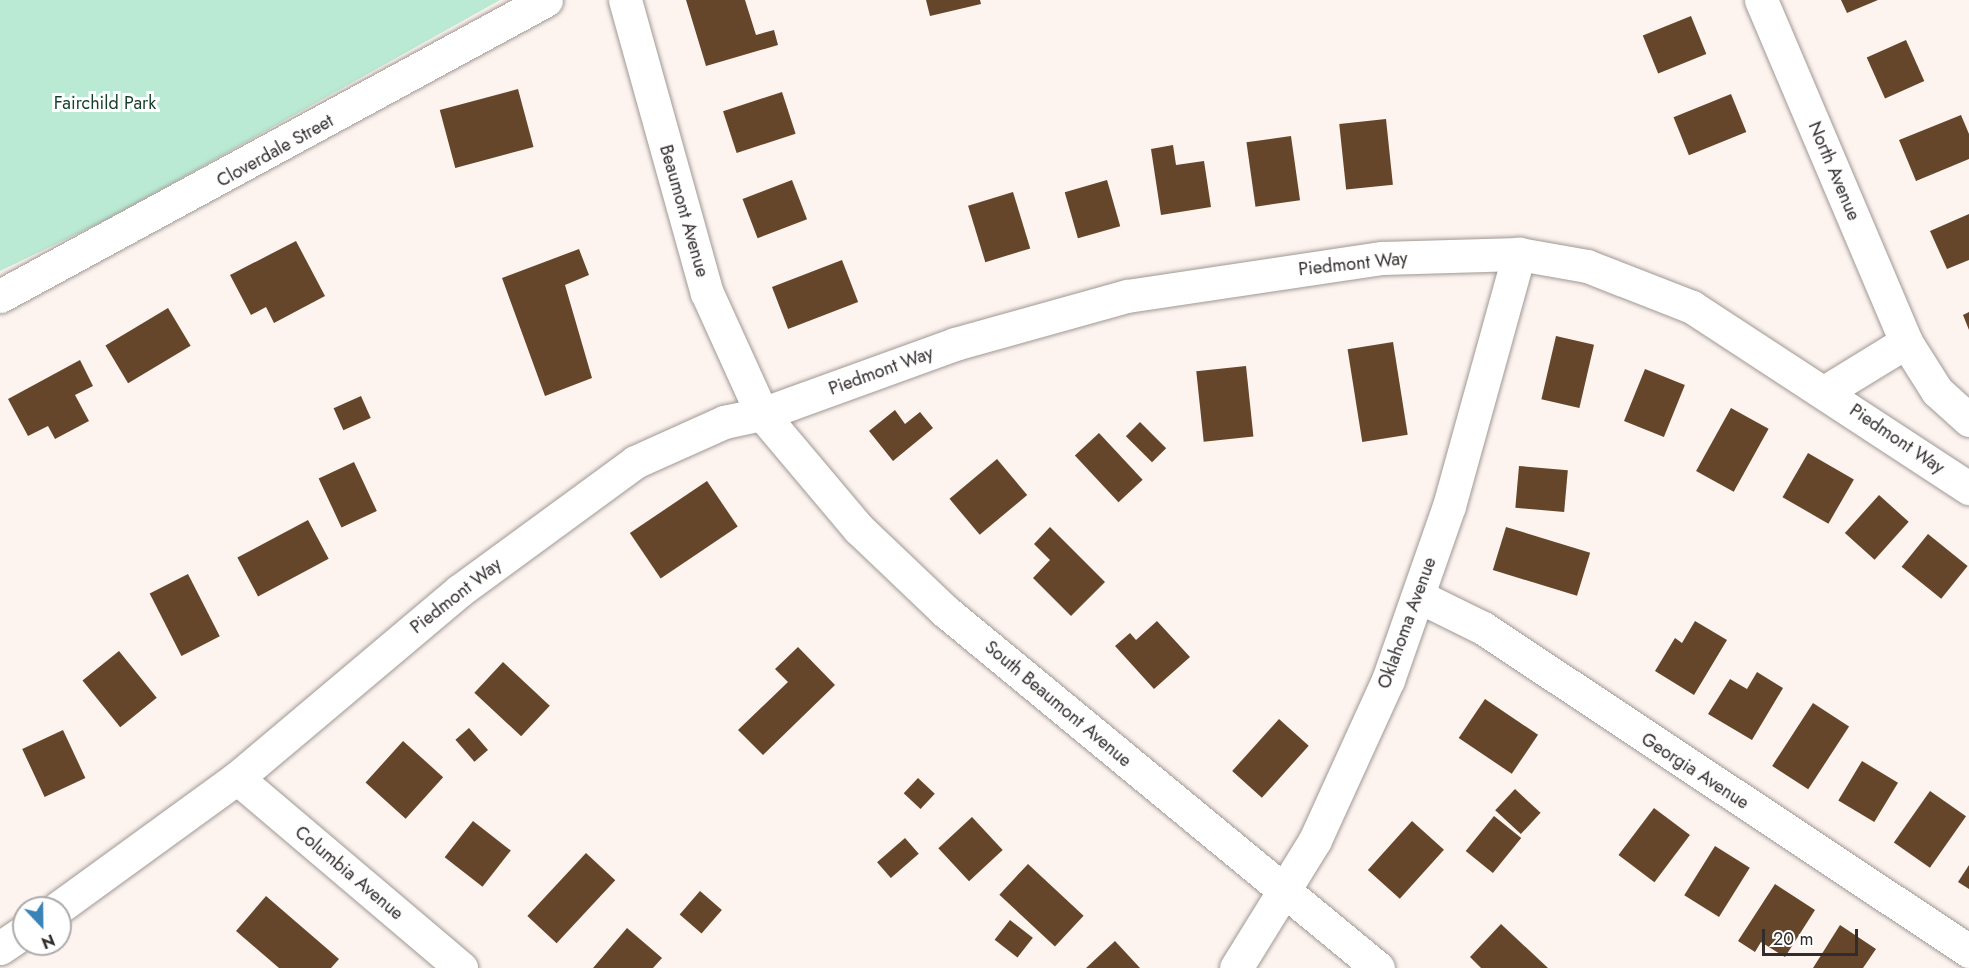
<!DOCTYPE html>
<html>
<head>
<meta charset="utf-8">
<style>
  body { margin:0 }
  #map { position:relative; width:1969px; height:968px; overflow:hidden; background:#fdf4f0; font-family:Jost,sans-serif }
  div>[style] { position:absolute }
  .green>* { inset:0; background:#baead4 }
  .building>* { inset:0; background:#65462a; transform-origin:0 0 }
  .roads { filter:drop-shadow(0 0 2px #a09894) drop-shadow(0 0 2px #a09894) }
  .street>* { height:33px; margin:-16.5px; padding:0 16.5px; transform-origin:16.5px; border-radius:16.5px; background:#fff }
  .secondary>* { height:33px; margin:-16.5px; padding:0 16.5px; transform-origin:16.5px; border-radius:16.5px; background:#fff }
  span { translate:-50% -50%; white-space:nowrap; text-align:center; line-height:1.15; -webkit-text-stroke:6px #fff; paint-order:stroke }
  .park-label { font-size:18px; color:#153d2d }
  .street-label { font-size:18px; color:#312d2c }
  .north { position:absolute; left:12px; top:896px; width:60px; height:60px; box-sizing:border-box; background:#fff; border:2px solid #adabab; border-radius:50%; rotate:158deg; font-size:16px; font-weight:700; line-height:24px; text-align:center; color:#312d2c }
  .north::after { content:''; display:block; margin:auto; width:21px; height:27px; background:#3a83b7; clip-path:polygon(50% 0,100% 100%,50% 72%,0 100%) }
  .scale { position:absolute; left:1762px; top:929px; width:96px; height:27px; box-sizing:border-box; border:3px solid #312d2c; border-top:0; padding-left:8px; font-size:18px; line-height:21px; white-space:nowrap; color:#312d2c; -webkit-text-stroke:4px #fff; paint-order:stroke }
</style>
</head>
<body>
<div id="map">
  <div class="green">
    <i style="clip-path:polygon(0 0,500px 0,110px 218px,0 271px)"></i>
  </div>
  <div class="building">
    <i style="clip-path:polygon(686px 0,745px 0,756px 35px,774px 30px,778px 45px,706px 66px)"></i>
    <i style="clip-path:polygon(926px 0,980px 0,981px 4px,930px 16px)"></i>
    <i style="clip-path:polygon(1841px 0,1878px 0,1847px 13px)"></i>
    <i style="left:1691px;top:16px;width:41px;height:52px;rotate:68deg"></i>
    <i style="left:1906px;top:40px;width:45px;height:43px;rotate:66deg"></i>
    <i style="left:518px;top:89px;width:60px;height:81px;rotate:75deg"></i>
    <i style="left:782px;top:92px;width:44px;height:62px;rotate:72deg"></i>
    <i style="left:1731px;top:94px;width:41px;height:62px;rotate:68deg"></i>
    <i style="clip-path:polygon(1961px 115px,1969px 134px,1969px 159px,1916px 181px,1899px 140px)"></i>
    <i style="left:1386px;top:119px;width:66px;height:47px;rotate:84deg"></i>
    <i style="left:1291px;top:136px;width:65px;height:45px;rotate:82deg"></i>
    <i style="clip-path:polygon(1173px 145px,1176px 165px,1204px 161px,1211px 207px,1161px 215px,1151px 149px)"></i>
    <i style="left:792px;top:180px;width:42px;height:53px;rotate:69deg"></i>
    <i style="left:1107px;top:180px;width:48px;height:44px;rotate:74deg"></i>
    <i style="left:1013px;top:192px;width:59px;height:47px;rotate:73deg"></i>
    <i style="clip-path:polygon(1969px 214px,1969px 260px,1947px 269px,1930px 231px)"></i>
    <i style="clip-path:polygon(296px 241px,325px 296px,274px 323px,266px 307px,251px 315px,230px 275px)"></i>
    <i style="clip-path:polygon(579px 249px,589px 275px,565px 285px,592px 378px,545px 396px,502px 278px)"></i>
    <i style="left:842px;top:260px;width:45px;height:75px;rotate:69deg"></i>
    <i style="left:168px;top:308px;width:44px;height:73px;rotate:59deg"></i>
    <i style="clip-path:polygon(1969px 312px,1969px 330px,1963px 315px)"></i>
    <i style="left:1556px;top:336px;width:39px;height:65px;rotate:13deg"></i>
    <i style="left:1393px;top:342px;width:94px;height:46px;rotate:81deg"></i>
    <i style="clip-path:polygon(80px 360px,93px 386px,75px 395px,89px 421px,55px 439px,48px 426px,28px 436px,8px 399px)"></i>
    <i style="left:1246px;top:366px;width:71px;height:50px;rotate:84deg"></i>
    <i style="left:1645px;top:369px;width:43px;height:56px;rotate:22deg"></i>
    <i style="left:361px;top:396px;width:24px;height:30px;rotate:66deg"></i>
    <i style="left:1731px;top:408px;width:43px;height:72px;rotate:29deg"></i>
    <i style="clip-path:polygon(895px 410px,905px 424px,920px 412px,933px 428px,893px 461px,869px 431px)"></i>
    <i style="left:1140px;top:422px;width:37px;height:20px;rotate:45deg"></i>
    <i style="left:1099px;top:433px;width:64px;height:33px;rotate:47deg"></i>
    <i style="left:1808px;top:453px;width:53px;height:51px;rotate:30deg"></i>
    <i style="left:997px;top:459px;width:47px;height:62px;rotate:50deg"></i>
    <i style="left:354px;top:462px;width:54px;height:39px;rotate:65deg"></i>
    <i style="left:1519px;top:466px;width:49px;height:42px;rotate:5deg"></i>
    <i style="left:707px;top:481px;width:55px;height:93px;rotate:56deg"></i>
    <i style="left:1879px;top:495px;width:40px;height:51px;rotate:42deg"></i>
    <i style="left:308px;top:520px;width:44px;height:80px;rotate:62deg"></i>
    <i style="clip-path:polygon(1050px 527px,1105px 582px,1071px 616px,1033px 578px,1050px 560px,1034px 544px)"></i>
    <i style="left:1506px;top:527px;width:88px;height:45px;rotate:17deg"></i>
    <i style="left:1928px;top:534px;width:51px;height:42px;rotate:39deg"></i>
    <i style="left:188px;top:574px;width:70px;height:43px;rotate:63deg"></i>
    <i style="clip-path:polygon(1157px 621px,1190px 657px,1154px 689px,1115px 646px,1130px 633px,1136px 640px)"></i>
    <i style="clip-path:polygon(1695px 621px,1727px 640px,1694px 695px,1655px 671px,1675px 638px,1682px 643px)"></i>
    <i style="clip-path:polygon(798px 647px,835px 685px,763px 755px,738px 730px,788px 682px,775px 669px)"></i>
    <i style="left:119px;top:651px;width:60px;height:47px;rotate:51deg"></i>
    <i style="left:503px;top:662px;width:64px;height:42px;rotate:43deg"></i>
    <i style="clip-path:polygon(1757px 672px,1783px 688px,1752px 740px,1708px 714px,1730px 679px,1747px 689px)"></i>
    <i style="left:1485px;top:699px;width:64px;height:47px;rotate:34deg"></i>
    <i style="left:1813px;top:703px;width:43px;height:75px;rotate:33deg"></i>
    <i style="left:1279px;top:719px;width:40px;height:70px;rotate:42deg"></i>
    <i style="left:469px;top:728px;width:29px;height:18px;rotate:49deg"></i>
    <i style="left:63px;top:730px;width:53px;height:45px;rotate:65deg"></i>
    <i style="left:403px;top:741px;width:54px;height:56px;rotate:42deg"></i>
    <i style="left:1862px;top:761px;width:42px;height:46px;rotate:31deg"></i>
    <i style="left:918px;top:778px;width:23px;height:21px;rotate:43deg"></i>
    <i style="left:1515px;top:789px;width:35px;height:29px;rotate:43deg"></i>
    <i style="left:1930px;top:791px;width:44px;height:63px;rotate:35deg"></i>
    <i style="left:1654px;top:808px;width:45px;height:59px;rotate:37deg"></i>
    <i style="left:1494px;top:816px;width:35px;height:45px;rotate:39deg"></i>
    <i style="left:972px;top:817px;width:45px;height:46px;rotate:47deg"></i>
    <i style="left:473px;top:821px;width:48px;height:46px;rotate:38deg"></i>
    <i style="left:1412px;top:821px;width:43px;height:66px;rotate:42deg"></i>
    <i style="left:905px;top:838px;width:21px;height:37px;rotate:49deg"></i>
    <i style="left:1715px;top:846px;width:41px;height:58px;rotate:32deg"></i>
    <i style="left:586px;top:853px;width:40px;height:86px;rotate:43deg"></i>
    <i style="left:1028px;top:864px;width:76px;height:42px;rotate:43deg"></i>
    <i style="clip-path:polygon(1969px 865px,1969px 889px,1958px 882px)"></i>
    <i style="clip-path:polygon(1775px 884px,1815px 910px,1785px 957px,1761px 942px,1755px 952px,1738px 941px)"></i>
    <i style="left:700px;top:891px;width:29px;height:31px;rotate:41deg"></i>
    <i style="clip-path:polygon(266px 896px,339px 959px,331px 968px,279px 968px,236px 931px)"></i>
    <i style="left:1010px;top:920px;width:29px;height:25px;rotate:38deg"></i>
    <i style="clip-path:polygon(1501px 924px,1548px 968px,1481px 968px,1470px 957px)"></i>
    <i style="clip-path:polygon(1840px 925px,1876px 949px,1863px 968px,1813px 968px)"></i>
    <i style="clip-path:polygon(627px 928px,662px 958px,653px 968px,593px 968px)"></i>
    <i style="clip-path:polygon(1115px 941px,1140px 968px,1086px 968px)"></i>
  </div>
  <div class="roads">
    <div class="street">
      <i style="left:1761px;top:0;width:371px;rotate:67deg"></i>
      <i style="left:1906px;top:342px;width:58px;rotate:57.7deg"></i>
      <i style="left:1937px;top:391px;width:43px;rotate:42.2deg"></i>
      <i style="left:0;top:296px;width:621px;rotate:-28.46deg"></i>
      <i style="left:1826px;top:391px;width:94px;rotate:-31.5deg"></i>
      <i style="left:1418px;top:596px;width:72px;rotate:26.2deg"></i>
      <i style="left:1483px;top:628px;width:584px;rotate:33.61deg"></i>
      <i style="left:237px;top:778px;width:294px;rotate:40.3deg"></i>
      <i style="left:58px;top:908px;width:221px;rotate:-36deg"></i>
      <i style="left:237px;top:778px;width:290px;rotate:-40.1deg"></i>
      <i style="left:459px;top:591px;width:218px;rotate:-36.2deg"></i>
      <i style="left:635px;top:462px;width:98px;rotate:-24.2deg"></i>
      <i style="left:724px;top:422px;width:39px;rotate:-12deg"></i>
      <i style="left:762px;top:414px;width:205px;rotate:-19.9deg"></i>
      <i style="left:955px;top:344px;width:179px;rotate:-15.6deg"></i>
      <i style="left:1127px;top:296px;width:258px;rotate:-8.5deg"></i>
      <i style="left:1382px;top:258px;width:137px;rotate:-1.7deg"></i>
      <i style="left:1519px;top:254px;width:69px;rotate:10deg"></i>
      <i style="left:1587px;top:266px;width:113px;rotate:21.3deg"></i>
      <i style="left:1692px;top:307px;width:331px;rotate:33.2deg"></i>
      <i style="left:0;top:948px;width:29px;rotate:-34deg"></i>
      <i style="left:1236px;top:968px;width:150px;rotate:-58.3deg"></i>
      <i style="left:1315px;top:840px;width:176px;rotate:-65.5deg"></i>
      <i style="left:1388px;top:680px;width:184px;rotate:-70.7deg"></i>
      <i style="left:1449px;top:506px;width:262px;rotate:-74.5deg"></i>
    </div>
    <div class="secondary">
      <i style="left:625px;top:0;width:304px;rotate:74.4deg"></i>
      <i style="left:707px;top:293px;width:133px;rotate:65.6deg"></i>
      <i style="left:762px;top:414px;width:150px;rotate:49.9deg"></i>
      <i style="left:859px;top:529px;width:119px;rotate:43.6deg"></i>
      <i style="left:945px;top:611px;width:561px;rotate:39.5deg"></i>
    </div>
  </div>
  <div class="park-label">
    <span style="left:105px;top:103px">Fairchild Park</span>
  </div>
  <div class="street-label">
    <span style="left:275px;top:151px;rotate:-29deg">Cloverdale Street</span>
    <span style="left:1834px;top:171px;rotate:67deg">North Avenue</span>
    <span style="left:684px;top:211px;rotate:74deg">Beaumont Avenue</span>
    <span style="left:1353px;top:264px;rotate:-6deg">Piedmont Way</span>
    <span style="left:881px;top:371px;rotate:-20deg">Piedmont Way</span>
    <span style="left:1897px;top:439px;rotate:34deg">Piedmont Way</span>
    <span style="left:456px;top:596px;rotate:-38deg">Piedmont Way</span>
    <span style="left:1407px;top:623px;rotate:-70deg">Oklahoma Avenue</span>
    <span style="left:1058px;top:704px;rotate:40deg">South Beaumont Avenue</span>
    <span style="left:1695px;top:771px;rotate:33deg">Georgia Avenue</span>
    <span style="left:349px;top:873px;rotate:40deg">Columbia Avenue</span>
  </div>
  <div class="north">N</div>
  <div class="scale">20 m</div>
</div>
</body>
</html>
